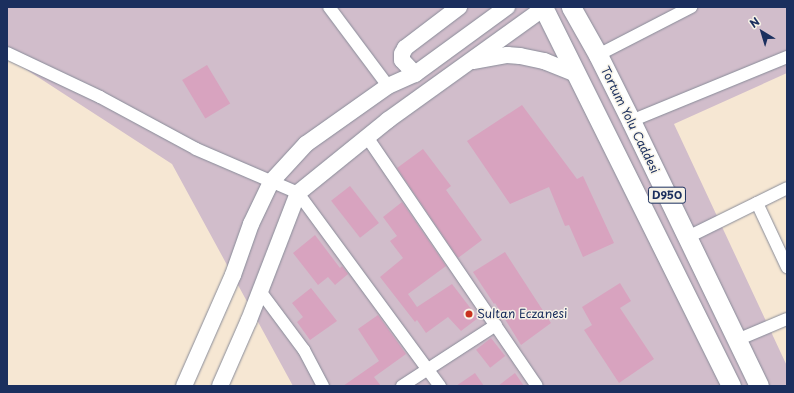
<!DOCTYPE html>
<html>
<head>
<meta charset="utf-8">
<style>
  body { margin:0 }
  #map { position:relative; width:794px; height:393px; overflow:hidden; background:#f6e7d3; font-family:"Playpen Sans",sans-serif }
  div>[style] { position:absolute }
  .industrial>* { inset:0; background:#d1bdcb }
  .building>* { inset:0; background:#d8a3bf; transform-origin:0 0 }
  .roads { filter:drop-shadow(0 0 1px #888b98) drop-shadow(0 0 1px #888b98) }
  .minor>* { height:12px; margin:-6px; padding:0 6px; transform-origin:6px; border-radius:6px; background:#fff }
  .secondary>* { height:16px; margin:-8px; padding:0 8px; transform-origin:8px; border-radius:8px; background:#fff }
  .trunk>* { height:19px; margin:-9.5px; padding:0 9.5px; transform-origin:9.5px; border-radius:9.5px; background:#fff }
  .dots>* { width:11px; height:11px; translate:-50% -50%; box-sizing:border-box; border:2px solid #f7f3e8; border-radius:50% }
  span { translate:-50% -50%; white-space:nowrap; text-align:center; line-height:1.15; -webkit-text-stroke:3px #f7f3e8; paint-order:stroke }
  .shield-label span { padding:1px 3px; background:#f7f3e8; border:1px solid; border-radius:3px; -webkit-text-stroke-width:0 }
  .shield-label { font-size:11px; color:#1b2f5e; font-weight:700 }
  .street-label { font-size:12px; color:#1b2f5e }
  .poi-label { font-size:12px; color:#1b2f5e }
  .left { translate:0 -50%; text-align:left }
  .frame { position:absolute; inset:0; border:8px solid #1b2f5e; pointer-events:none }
  .north { position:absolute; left:742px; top:12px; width:40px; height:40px; -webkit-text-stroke:3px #f7f3e8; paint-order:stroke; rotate:322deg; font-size:11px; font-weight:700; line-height:16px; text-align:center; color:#1b2f5e }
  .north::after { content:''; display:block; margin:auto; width:14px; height:18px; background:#1b2f5e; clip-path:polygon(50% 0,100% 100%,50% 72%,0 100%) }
</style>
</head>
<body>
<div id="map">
  <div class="industrial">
    <i style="clip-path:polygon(7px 7px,787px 7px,787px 73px,674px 124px,787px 366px,787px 386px,293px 386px,172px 164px,7px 57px)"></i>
  </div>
  <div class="building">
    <i style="left:207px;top:65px;width:45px;height:29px;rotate:59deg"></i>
    <i style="clip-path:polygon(522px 105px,577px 179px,583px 176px,614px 243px,583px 257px,569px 225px,565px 226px,549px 187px,510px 204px,467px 141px)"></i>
    <i style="clip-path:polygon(423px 149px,451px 186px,446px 190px,482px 240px,458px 258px,397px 168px)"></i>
    <i style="left:350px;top:186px;width:47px;height:24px;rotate:52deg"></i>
    <i style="clip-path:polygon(402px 202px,446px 266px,408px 294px,417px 307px,452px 284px,478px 318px,461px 331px,448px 317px,426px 333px,417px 320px,415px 322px,380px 277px,403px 258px,390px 241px,397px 236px,383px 217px)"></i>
    <i style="clip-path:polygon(315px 235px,340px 268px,342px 266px,348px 274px,335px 285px,328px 277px,318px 285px,293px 253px)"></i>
    <i style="clip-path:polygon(505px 252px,551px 323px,521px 345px,495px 303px,494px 304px,473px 272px)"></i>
    <i style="clip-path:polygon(620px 283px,631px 301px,620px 308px,654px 359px,619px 383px,584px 330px,592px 325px,582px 307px)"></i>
    <i style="clip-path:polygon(311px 288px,337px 321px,310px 340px,297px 322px,303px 317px,292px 303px)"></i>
    <i style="clip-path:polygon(378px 315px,406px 354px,374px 377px,381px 386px,343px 386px,379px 361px,358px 329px)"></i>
    <i style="left:491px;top:338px;width:23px;height:19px;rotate:52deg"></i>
    <i style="clip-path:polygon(475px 373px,484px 386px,456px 386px)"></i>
    <i style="clip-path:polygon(515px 373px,524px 386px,498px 386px)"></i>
  </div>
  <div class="roads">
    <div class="minor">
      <i style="left:329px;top:7px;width:99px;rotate:53.2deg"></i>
      <i style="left:7px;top:53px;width:103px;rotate:25.3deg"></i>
      <i style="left:100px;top:97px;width:109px;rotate:28.4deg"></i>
      <i style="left:196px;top:149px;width:111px;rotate:23.3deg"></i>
      <i style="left:298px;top:193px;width:240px;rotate:53.7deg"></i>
      <i style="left:598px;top:55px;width:105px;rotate:-27.3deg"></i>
      <i style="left:631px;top:121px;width:169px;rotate:-22.3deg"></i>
      <i style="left:367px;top:137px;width:301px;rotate:55.7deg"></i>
      <i style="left:757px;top:203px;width:71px;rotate:64.9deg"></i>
      <i style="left:688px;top:237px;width:110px;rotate:-26.3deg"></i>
      <i style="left:260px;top:291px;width:74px;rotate:53.3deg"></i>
      <i style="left:304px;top:350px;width:41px;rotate:62.2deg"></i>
      <i style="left:737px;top:340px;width:54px;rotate:-22.8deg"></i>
      <i style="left:402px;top:386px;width:112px;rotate:-33deg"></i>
    </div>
    <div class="secondary">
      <i style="left:473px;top:61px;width:35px;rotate:-10deg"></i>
      <i style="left:507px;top:55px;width:13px;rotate:4deg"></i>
      <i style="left:520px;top:56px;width:25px;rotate:12deg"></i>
      <i style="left:544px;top:61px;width:35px;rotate:22deg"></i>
      <i style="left:415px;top:74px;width:19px;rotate:-133deg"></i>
      <i style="left:402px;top:60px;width:6px;rotate:-90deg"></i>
      <i style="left:402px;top:54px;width:7px;rotate:-63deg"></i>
      <i style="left:405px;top:48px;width:68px;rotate:-37.2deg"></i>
      <i style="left:184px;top:386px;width:121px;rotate:-66.2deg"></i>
      <i style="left:233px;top:275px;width:54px;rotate:-70.6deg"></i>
      <i style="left:251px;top:224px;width:47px;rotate:-64.5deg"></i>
      <i style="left:271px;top:182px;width:52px;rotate:-47.4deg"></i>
      <i style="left:306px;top:144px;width:100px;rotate:-35.3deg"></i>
      <i style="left:388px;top:86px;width:30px;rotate:-24deg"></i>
      <i style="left:415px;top:74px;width:114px;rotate:-36.1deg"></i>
      <i style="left:220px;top:386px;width:72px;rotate:-66.3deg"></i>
      <i style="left:249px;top:320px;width:136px;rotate:-68.9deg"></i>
      <i style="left:298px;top:193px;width:116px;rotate:-39deg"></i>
      <i style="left:388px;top:120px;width:193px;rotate:-35.7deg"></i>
    </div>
    <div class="trunk">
      <i style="left:543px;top:7px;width:423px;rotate:63.6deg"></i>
      <i style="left:571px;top:7px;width:55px;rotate:60.6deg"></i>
      <i style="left:598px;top:55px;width:74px;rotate:63.4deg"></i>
      <i style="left:631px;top:121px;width:294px;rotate:64.2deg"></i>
    </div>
  </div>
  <div class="dots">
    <i style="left:469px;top:314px;background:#c8321e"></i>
  </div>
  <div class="shield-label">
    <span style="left:667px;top:195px">D950</span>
  </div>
  <div class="street-label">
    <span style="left:630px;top:120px;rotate:64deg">Tortum Yolu Caddesi</span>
  </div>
  <div class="poi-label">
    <span class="left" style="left:477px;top:314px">Sultan Eczanesi</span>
  </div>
  <div class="frame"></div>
  <div class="north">N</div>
</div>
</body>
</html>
